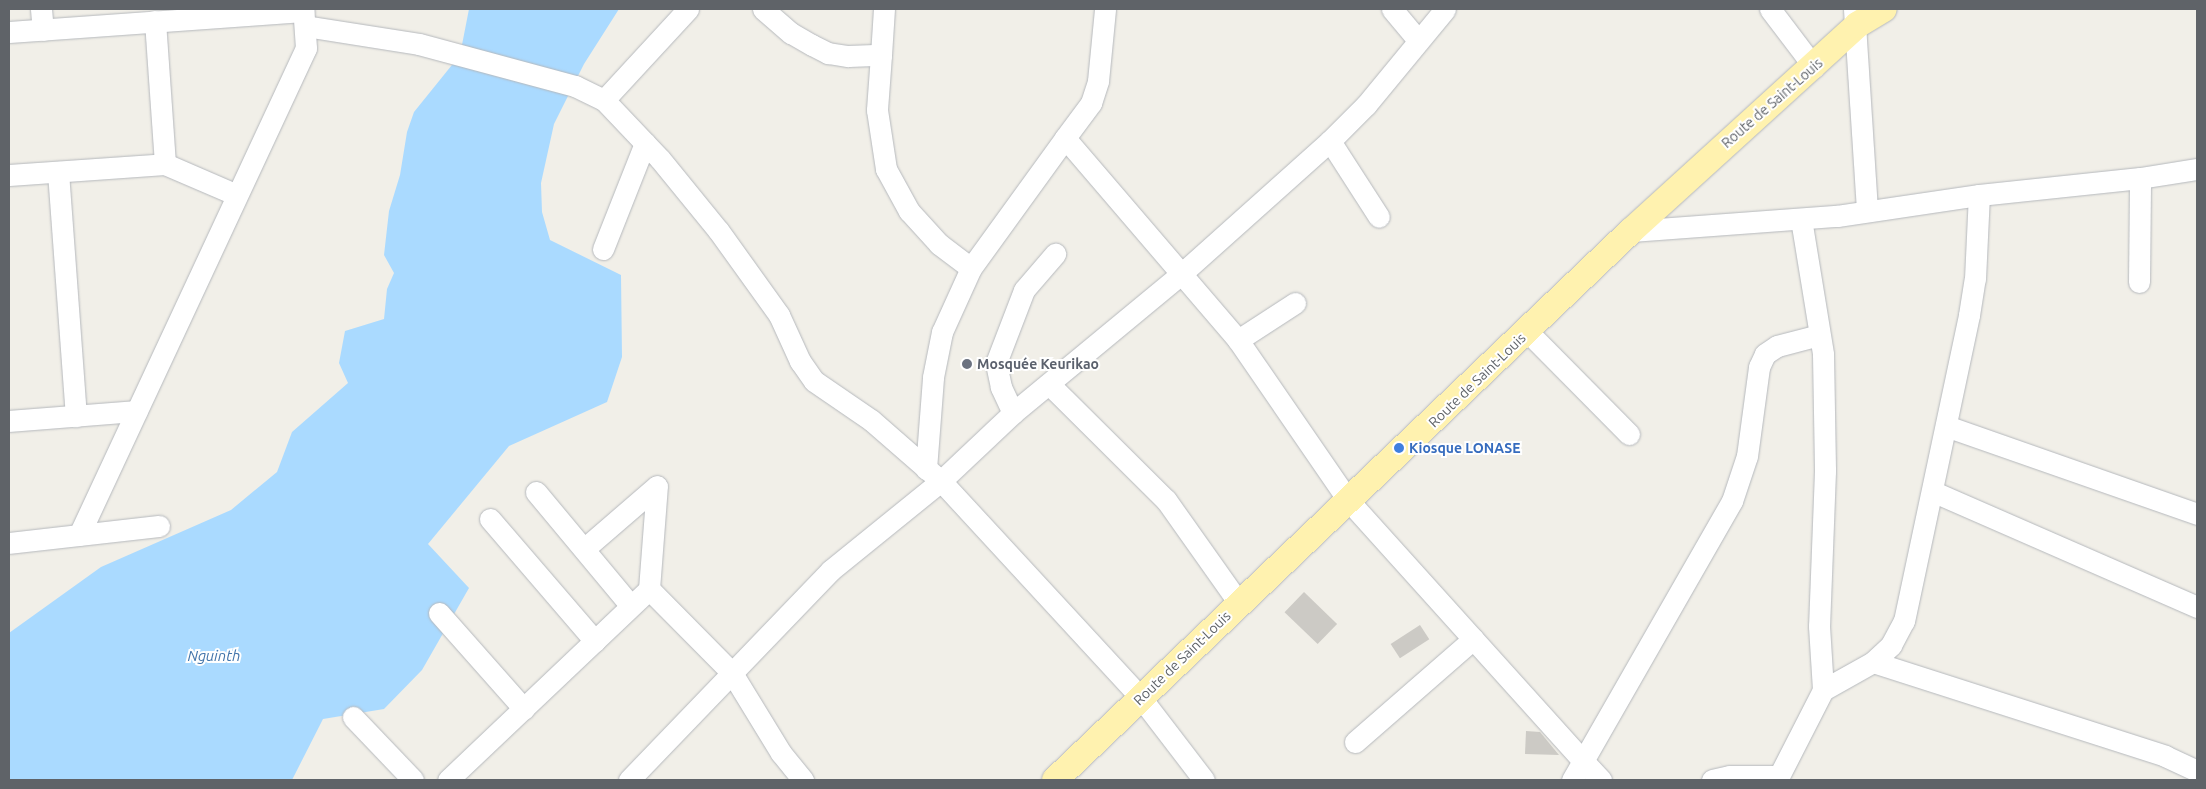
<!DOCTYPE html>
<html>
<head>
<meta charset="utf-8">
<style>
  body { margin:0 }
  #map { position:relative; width:2206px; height:789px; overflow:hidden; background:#f1efe8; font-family:Ubuntu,sans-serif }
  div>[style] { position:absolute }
  .water>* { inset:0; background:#aadaff }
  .building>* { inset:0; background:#cccac5; transform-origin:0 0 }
  .roads { filter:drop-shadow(0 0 1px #b5b8bc) drop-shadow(0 0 1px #b5b8bc) }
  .minor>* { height:21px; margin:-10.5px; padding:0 10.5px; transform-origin:10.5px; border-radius:10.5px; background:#fff }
  .major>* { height:26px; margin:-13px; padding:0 13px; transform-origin:13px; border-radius:13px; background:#fff2af }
  .dots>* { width:14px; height:14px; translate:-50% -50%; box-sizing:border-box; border:2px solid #fff; border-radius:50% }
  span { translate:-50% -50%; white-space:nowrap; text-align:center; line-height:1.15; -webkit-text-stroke:4px #fff; paint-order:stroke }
  .street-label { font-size:14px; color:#5f6368 }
  .worship-label { font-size:14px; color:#5b616d; font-weight:700 }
  .left { translate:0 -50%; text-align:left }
  .shop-label { font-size:14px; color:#366cbe; font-weight:700 }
  .water-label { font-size:15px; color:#4174aa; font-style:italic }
  .frame { position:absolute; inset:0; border:10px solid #5f6368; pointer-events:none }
</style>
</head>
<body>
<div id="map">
  <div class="water">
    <i style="clip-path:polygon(469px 9px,619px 9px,584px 64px,554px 124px,541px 183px,542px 212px,550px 240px,621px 275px,622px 357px,607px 402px,509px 446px,428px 544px,469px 588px,422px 670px,384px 709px,323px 719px,292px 780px,9px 780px,9px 633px,101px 567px,231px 510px,277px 472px,292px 432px,348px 383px,339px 363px,345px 331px,384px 319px,387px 289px,394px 273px,384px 255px,389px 211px,400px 175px,407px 132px,414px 112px,460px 55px)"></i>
  </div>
  <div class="building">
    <i style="left:1304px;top:592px;width:46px;height:28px;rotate:44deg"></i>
    <i style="left:1420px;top:625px;width:17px;height:35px;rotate:57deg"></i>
    <i style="clip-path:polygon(1526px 731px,1540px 732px,1559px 755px,1525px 754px)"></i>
  </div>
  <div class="roads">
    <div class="minor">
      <i style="left:41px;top:9px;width:21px;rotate:85deg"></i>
      <i style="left:763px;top:9px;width:37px;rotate:41deg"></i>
      <i style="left:791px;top:33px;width:24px;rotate:30deg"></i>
      <i style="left:812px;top:45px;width:18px;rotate:27deg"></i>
      <i style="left:828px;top:53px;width:20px;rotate:9deg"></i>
      <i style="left:848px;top:56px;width:33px;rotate:-2deg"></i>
      <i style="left:881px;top:55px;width:46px;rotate:-86.3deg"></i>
      <i style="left:1392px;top:9px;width:40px;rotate:50deg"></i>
      <i style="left:1770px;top:9px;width:73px;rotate:52.8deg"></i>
      <i style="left:1854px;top:9px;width:202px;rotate:86.3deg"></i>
      <i style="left:155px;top:21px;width:143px;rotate:86deg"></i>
      <i style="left:305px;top:26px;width:115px;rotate:9deg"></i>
      <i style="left:419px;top:44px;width:162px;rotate:15.1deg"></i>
      <i style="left:575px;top:86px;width:32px;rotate:26deg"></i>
      <i style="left:604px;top:100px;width:81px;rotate:46.5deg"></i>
      <i style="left:660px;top:159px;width:92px;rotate:50.8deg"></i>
      <i style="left:718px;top:230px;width:105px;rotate:54.3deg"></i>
      <i style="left:779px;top:315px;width:51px;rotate:65.5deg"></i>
      <i style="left:800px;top:361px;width:24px;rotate:55deg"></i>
      <i style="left:814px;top:381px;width:69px;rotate:34.4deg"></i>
      <i style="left:871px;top:420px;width:93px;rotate:41.1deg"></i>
      <i style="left:941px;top:481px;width:295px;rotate:47.3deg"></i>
      <i style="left:1141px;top:698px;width:103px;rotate:52.5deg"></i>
      <i style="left:9px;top:32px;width:295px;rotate:-4.1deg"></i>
      <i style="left:881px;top:55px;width:55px;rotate:94.2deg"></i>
      <i style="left:877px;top:110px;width:60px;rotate:81.3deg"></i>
      <i style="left:886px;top:169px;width:48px;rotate:61.3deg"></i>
      <i style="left:909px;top:211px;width:45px;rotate:47.7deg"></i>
      <i style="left:939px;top:244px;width:40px;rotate:37deg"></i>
      <i style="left:604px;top:100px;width:124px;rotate:-47.3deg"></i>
      <i style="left:1065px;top:138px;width:44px;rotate:-53.4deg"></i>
      <i style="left:1091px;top:103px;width:23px;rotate:-72deg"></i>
      <i style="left:1098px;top:81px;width:72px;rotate:-84.4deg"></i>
      <i style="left:1330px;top:141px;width:90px;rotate:57.2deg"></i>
      <i style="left:58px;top:172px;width:245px;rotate:85.8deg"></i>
      <i style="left:9px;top:175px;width:156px;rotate:-4deg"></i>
      <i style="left:165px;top:164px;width:78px;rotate:23.3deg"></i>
      <i style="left:1801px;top:219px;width:137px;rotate:80.7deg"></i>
      <i style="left:1823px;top:354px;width:117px;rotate:89deg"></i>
      <i style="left:1825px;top:471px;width:155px;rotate:92.2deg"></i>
      <i style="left:1819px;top:626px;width:64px;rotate:86.4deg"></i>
      <i style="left:1631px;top:231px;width:207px;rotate:-4.2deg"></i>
      <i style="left:1837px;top:216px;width:144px;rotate:-8.4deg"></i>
      <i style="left:1979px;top:195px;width:162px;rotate:-6deg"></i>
      <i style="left:2140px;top:178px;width:58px;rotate:-9deg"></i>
      <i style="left:603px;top:249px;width:114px;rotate:-68.4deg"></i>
      <i style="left:2139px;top:282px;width:104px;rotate:-89.4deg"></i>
      <i style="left:1527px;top:331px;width:145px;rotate:45.3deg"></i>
      <i style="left:1238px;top:340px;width:68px;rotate:-33deg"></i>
      <i style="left:1049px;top:384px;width:165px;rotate:44.8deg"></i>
      <i style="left:1166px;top:500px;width:126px;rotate:54.7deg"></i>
      <i style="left:1013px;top:413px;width:29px;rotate:-115deg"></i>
      <i style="left:1001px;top:387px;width:25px;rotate:-102deg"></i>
      <i style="left:996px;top:363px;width:78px;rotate:-69deg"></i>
      <i style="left:1024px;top:290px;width:48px;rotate:-49.3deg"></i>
      <i style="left:9px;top:421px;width:128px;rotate:-4.5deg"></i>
      <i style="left:1946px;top:426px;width:266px;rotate:19.3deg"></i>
      <i style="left:926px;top:469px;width:92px;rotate:-85.6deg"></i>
      <i style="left:933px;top:377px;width:46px;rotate:-78.7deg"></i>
      <i style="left:942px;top:332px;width:70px;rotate:-65.6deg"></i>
      <i style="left:971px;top:268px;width:160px;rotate:-54.1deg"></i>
      <i style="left:1065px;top:138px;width:266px;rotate:49.4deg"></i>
      <i style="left:1238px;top:340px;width:194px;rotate:55.5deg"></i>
      <i style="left:1348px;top:500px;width:351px;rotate:48deg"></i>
      <i style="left:1583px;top:761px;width:22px;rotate:120deg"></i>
      <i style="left:536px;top:492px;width:148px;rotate:50.2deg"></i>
      <i style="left:1934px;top:492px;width:287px;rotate:23.6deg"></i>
      <i style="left:490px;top:519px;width:161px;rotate:49.3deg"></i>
      <i style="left:79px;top:535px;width:537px;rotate:-65.01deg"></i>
      <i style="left:306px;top:48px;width:39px;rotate:-94deg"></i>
      <i style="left:9px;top:543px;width:151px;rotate:-6.5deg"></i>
      <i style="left:584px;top:549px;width:96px;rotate:-40.8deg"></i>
      <i style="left:649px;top:589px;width:118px;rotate:45.3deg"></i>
      <i style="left:732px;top:673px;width:94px;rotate:58.5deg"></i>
      <i style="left:781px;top:753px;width:35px;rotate:51deg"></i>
      <i style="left:439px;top:613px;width:128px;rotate:48.5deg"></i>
      <i style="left:1873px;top:662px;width:307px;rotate:17.8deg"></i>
      <i style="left:2165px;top:756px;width:35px;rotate:25deg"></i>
      <i style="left:353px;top:717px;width:87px;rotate:46.4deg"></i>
      <i style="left:1355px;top:742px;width:157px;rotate:-41.1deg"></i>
      <i style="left:448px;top:780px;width:277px;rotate:-43.5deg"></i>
      <i style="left:649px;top:589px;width:103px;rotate:-85.6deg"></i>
      <i style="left:629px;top:780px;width:291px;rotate:-46.1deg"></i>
      <i style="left:831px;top:570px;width:141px;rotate:-39deg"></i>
      <i style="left:941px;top:481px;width:99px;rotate:-43.4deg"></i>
      <i style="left:1013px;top:413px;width:217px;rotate:-39.6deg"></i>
      <i style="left:1180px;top:275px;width:201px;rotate:-41.8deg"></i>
      <i style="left:1330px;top:141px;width:51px;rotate:-45deg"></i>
      <i style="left:1366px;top:105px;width:124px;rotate:-50.5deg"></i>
      <i style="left:1601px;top:780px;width:26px;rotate:-133deg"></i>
      <i style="left:1583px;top:761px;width:300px;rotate:-60.2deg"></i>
      <i style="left:1732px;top:501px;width:47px;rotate:-71.6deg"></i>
      <i style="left:1747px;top:456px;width:90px;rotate:-82.3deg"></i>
      <i style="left:1759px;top:367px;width:14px;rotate:-65deg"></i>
      <i style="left:1765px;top:354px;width:14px;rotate:-34deg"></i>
      <i style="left:1777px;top:346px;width:43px;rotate:-14.7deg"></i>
      <i style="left:1712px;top:780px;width:18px;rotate:-13deg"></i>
      <i style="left:1730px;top:776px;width:49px"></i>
      <i style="left:1777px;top:780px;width:101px;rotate:-62.9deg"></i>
      <i style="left:1823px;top:690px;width:57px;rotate:-29.2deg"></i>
      <i style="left:1873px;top:662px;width:25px;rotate:-43deg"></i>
      <i style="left:1891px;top:645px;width:27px;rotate:-62deg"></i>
      <i style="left:1904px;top:621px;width:313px;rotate:-78deg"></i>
      <i style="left:1969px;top:315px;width:36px;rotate:-81deg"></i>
      <i style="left:1975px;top:279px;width:84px;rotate:-87.3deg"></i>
    </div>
    <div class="major">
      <i style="left:1055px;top:780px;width:796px;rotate:-43.63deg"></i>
      <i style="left:1631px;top:231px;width:306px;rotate:-42.3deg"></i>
      <i style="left:1857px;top:25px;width:31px;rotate:-31deg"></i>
    </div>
  </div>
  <div class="dots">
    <i style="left:967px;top:364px;background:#6b7280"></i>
    <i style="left:1399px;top:448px;background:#3f7fe0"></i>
  </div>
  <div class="street-label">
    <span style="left:1772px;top:103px;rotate:-41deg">Route de Saint-Louis</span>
    <span style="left:1477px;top:380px;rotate:-44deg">Route de Saint-Louis</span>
    <span style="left:1182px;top:658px;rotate:-44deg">Route de Saint-Louis</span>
  </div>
  <div class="worship-label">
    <span class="left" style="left:977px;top:364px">Mosquée Keurikao</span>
  </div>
  <div class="shop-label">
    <span class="left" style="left:1409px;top:448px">Kiosque LONASE</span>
  </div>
  <div class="water-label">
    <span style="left:214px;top:656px">Nguinth</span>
  </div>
  <div class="frame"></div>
</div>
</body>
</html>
